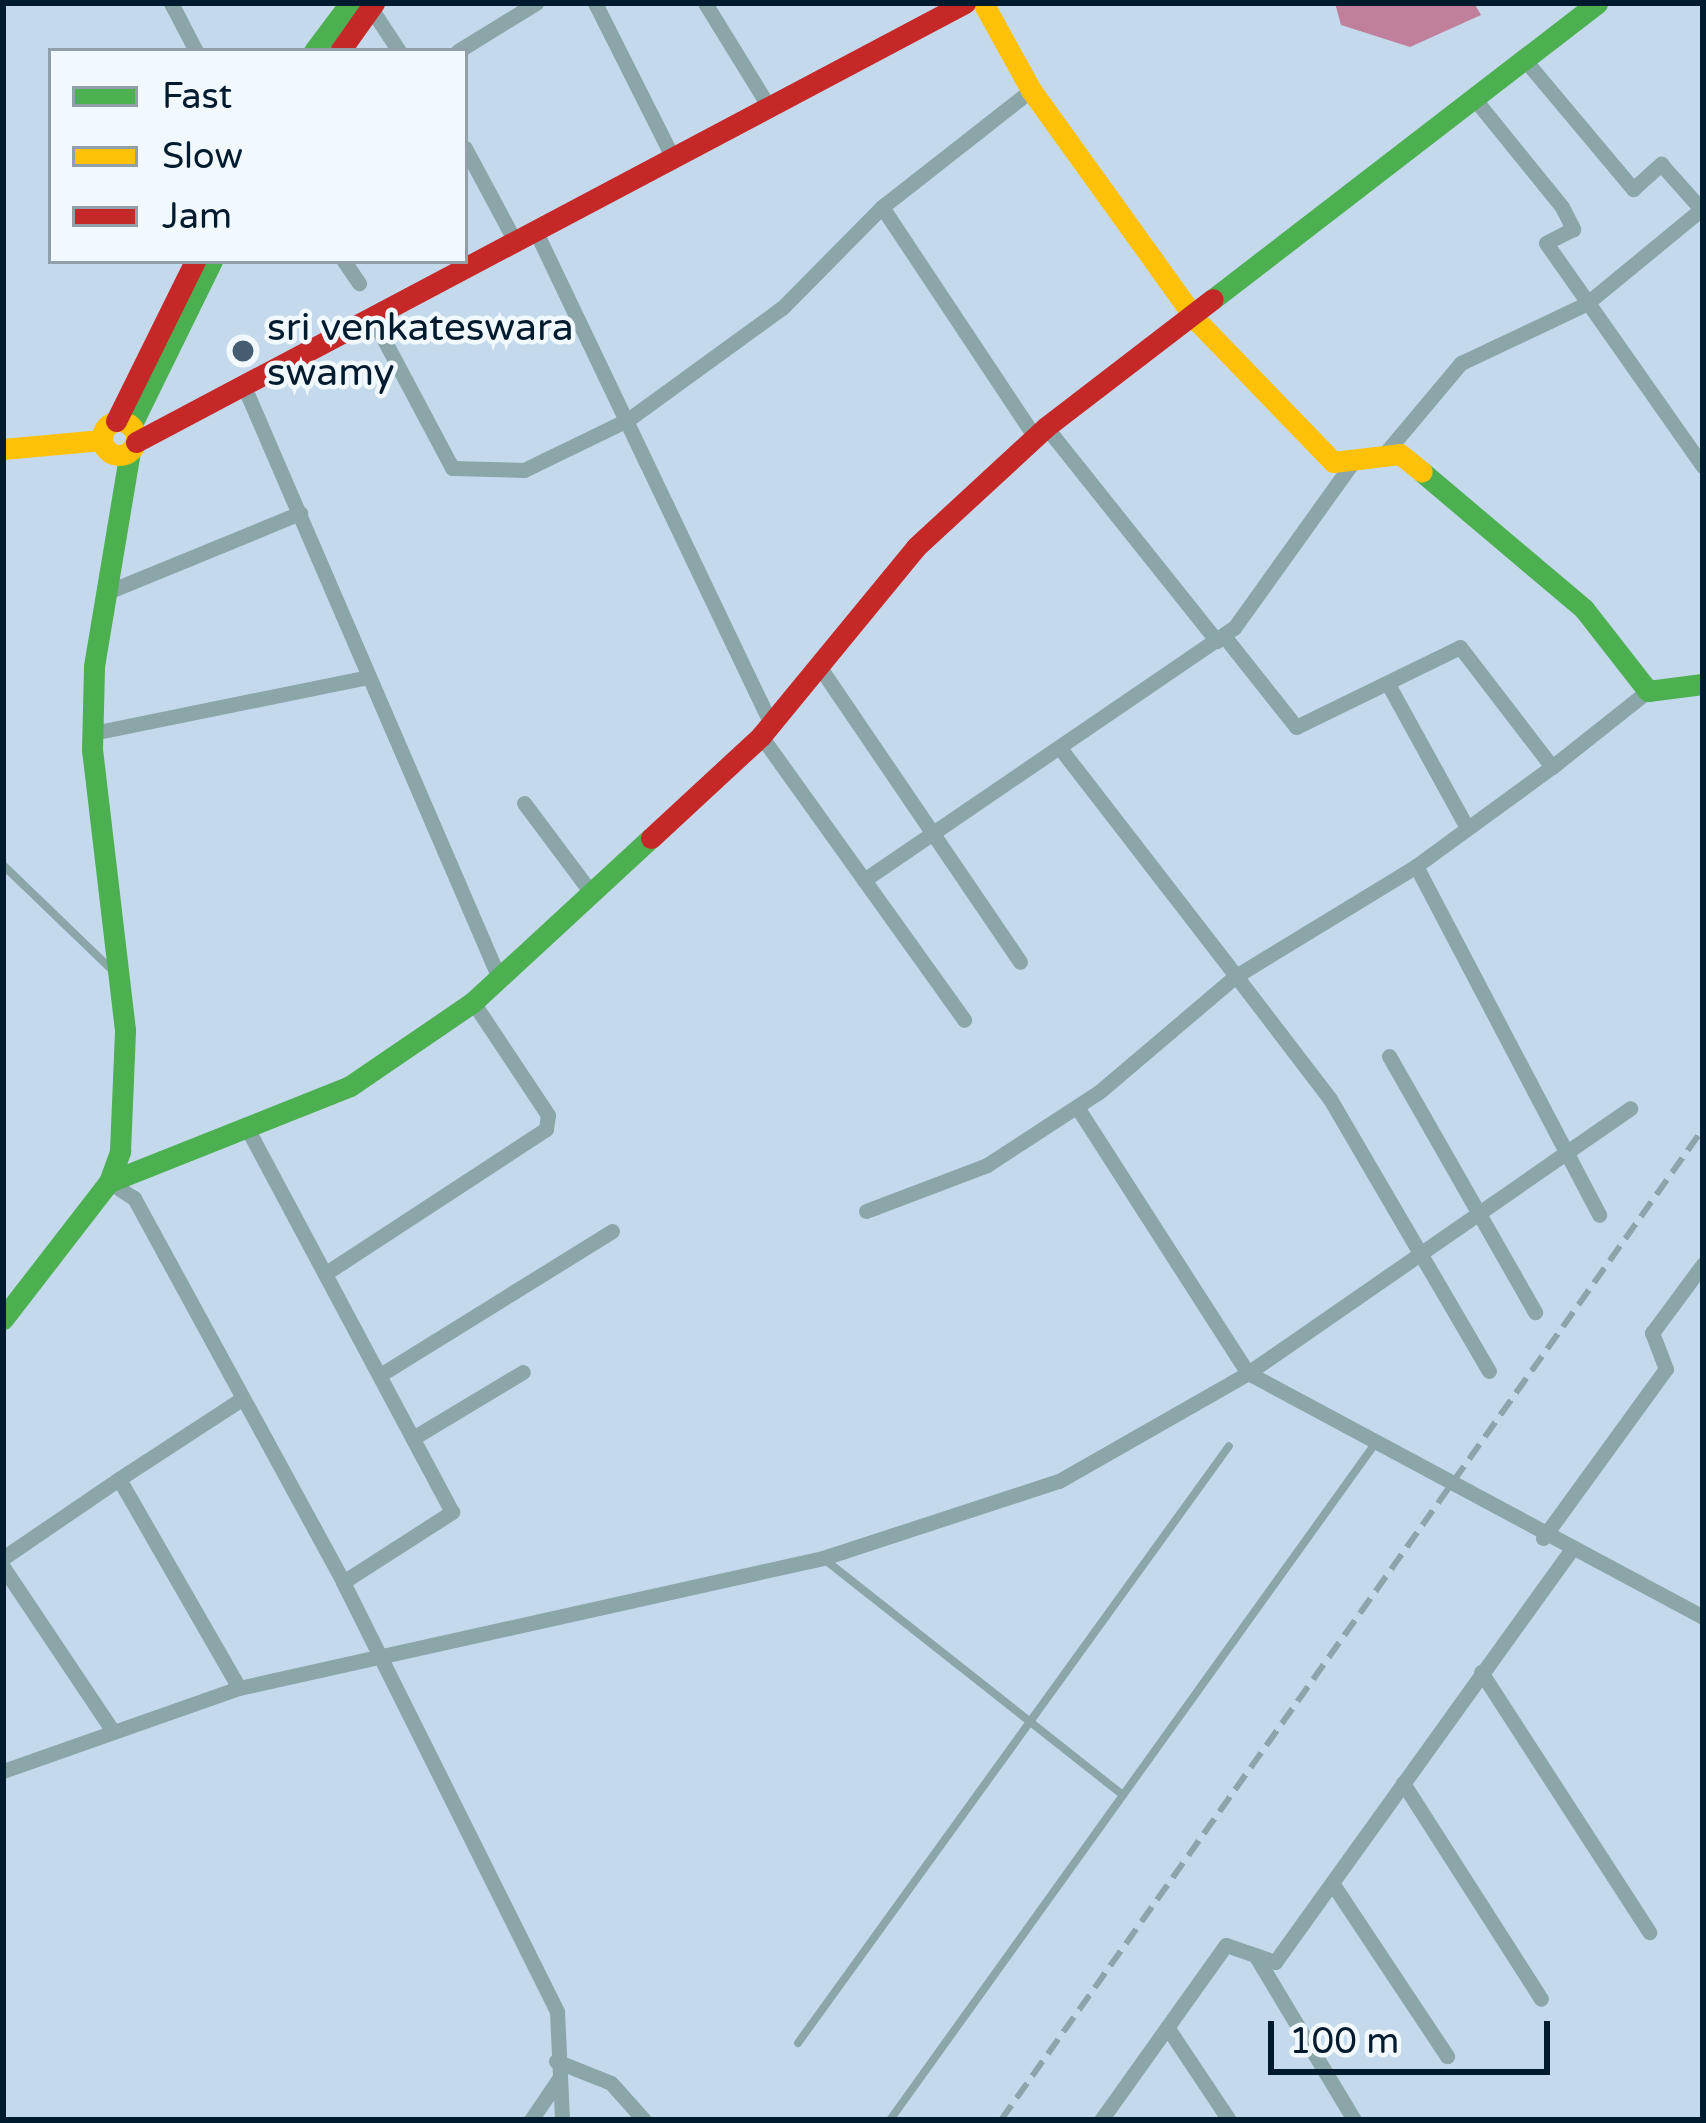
<!DOCTYPE html>
<html>
<head>
<meta charset="utf-8">
<style>
  body { margin:0 }
  #map { position:relative; width:1706px; height:2123px; overflow:hidden; background:#c4daec; font-family:"Varela Round",sans-serif }
  div>[style] { position:absolute }
  .water>* { inset:0; background:#c07f9b }
  .lane>* { height:8px; margin:-4px; padding:0 4px; transform-origin:4px; border-radius:4px; background:#8aa6a8 }
  .street>* { height:15px; margin:-7.5px; padding:0 7.5px; transform-origin:7.5px; border-radius:7.5px; background:#8aa6a8 }
  .fast>* { height:21px; margin:-10.5px; padding:0 10.5px; transform-origin:10.5px; border-radius:10.5px; background:#4caf50 }
  .slow>* { height:21px; margin:-10.5px; padding:0 10.5px; transform-origin:10.5px; border-radius:10.5px; background:#ffc107 }
  .slow>.ring { margin:-10.5px; padding:0; box-sizing:content-box; background:none; border:21px solid #ffc107; border-radius:50% }
  .jam>* { height:21px; margin:-10.5px; padding:0 10.5px; transform-origin:10.5px; border-radius:10.5px; background:#c62828 }
  .rail>* { height:6px; margin-top:-3px; transform-origin:0; background:repeating-linear-gradient(90deg,#8da4ac 0 18px,transparent 0 27px) }
  .dots>* { width:33px; height:33px; translate:-50% -50%; box-sizing:border-box; border:6px solid #f1f8fe; border-radius:50% }
  span { translate:-50% -50%; white-space:nowrap; text-align:center; line-height:1.15; -webkit-text-stroke:9px #f1f8fe; paint-order:stroke }
  .poi-label { font-size:39px; color:#001a2e }
  .left { translate:0 -50%; text-align:left }
  .frame { position:absolute; inset:0; border:6px solid #001a2e; pointer-events:none }
  .legend { position:absolute; left:48px; top:48px; width:420px; height:216px; box-sizing:border-box; background:#f1f8fe; border:3px solid #919fab; margin:0; padding:15px 21px; list-style:none; font-size:36px; color:#001a2e }
  .legend li { display:flex; align-items:center; gap:24px; height:60px }
  .legend b { width:60px; border:3px solid #919fab }
  .scale { position:absolute; left:1268px; top:2021px; width:282px; height:54px; box-sizing:border-box; border:6px solid #001a2e; border-top:0; padding-left:15px; font-size:36px; line-height:42px; white-space:nowrap; color:#001a2e; -webkit-text-stroke:9px #f1f8fe; paint-order:stroke }
</style>
</head>
<body>
<div id="map">
  <div class="water">
    <i style="clip-path:polygon(1335px 3px,1474px 3px,1481px 15px,1410px 47px,1341px 25px)"></i>
  </div>
  <div class="lane">
    <i style="left:3px;top:865px;width:149px;rotate:43.9deg"></i>
    <i style="left:824px;top:1559px;width:381px;rotate:38.3deg"></i>
    <i style="left:798px;top:2043px;width:736px;rotate:-54.17deg"></i>
    <i style="left:890px;top:2120px;width:836px;rotate:-54.35deg"></i>
  </div>
  <div class="street">
    <i style="left:171px;top:3px;width:54px;rotate:62.5deg"></i>
    <i style="left:595px;top:3px;width:174px;rotate:63.3deg"></i>
    <i style="left:705px;top:3px;width:122px;rotate:58.4deg"></i>
    <i style="left:370px;top:7px;width:53px;rotate:56.6deg"></i>
    <i style="left:458px;top:51px;width:92px;rotate:-31.6deg"></i>
    <i style="left:1524px;top:59px;width:170px;rotate:50deg"></i>
    <i style="left:1633px;top:189px;width:38px;rotate:-42deg"></i>
    <i style="left:1661px;top:164px;width:60px;rotate:48.4deg"></i>
    <i style="left:1473px;top:97px;width:141px;rotate:51deg"></i>
    <i style="left:1562px;top:207px;width:25px;rotate:63deg"></i>
    <i style="left:1573px;top:229px;width:30px;rotate:153deg"></i>
    <i style="left:1546px;top:243px;width:273px;rotate:54.9deg"></i>
    <i style="left:465px;top:148px;width:108px;rotate:61.8deg"></i>
    <i style="left:882px;top:207px;width:276px;rotate:56.4deg"></i>
    <i style="left:536px;top:232px;width:543px;rotate:64.47deg"></i>
    <i style="left:344px;top:261px;width:27px;rotate:56deg"></i>
    <i style="left:374px;top:321px;width:166px;rotate:62deg"></i>
    <i style="left:452px;top:468px;width:72px;rotate:1.6deg"></i>
    <i style="left:524px;top:470px;width:117px;rotate:-25.9deg"></i>
    <i style="left:629px;top:419px;width:189px;rotate:-36deg"></i>
    <i style="left:782px;top:308px;width:142px;rotate:-45.3deg"></i>
    <i style="left:882px;top:207px;width:189px;rotate:-38.1deg"></i>
    <i style="left:246px;top:391px;width:639px;rotate:66.68deg"></i>
    <i style="left:1046px;top:427px;width:274px;rotate:51.4deg"></i>
    <i style="left:1382px;top:457px;width:123px;rotate:-50deg"></i>
    <i style="left:1461px;top:363px;width:138px;rotate:-25.3deg"></i>
    <i style="left:1586px;top:304px;width:151px;rotate:-39.4deg"></i>
    <i style="left:105px;top:593px;width:211px;rotate:-22.3deg"></i>
    <i style="left:1224px;top:636px;width:116px;rotate:51.6deg"></i>
    <i style="left:1296px;top:727px;width:182px;rotate:-26deg"></i>
    <i style="left:1460px;top:647px;width:151px;rotate:52.5deg"></i>
    <i style="left:1552px;top:767px;width:122px;rotate:-38.4deg"></i>
    <i style="left:821px;top:669px;width:354px;rotate:55.8deg"></i>
    <i style="left:1388px;top:684px;width:160px;rotate:61.2deg"></i>
    <i style="left:93px;top:733px;width:277px;rotate:-11.5deg"></i>
    <i style="left:761px;top:736px;width:349px;rotate:54.4deg"></i>
    <i style="left:1063px;top:752px;width:283px;rotate:52.3deg"></i>
    <i style="left:1236px;top:976px;width:211px;rotate:-31.4deg"></i>
    <i style="left:1416px;top:866px;width:394px;rotate:62.3deg"></i>
    <i style="left:524px;top:803px;width:114px;rotate:53.2deg"></i>
    <i style="left:1416px;top:866px;width:168px;rotate:-36.1deg"></i>
    <i style="left:864px;top:880px;width:448px;rotate:-34.3deg"></i>
    <i style="left:1234px;top:628px;width:208px;rotate:-54.4deg"></i>
    <i style="left:1389px;top:1056px;width:295px;rotate:60.3deg"></i>
    <i style="left:1077px;top:1107px;width:316px;rotate:57.3deg"></i>
    <i style="left:1248px;top:1373px;width:516px;rotate:28.2deg"></i>
    <i style="left:109px;top:1182px;width:30px;rotate:33deg"></i>
    <i style="left:134px;top:1198px;width:437px;rotate:61.4deg"></i>
    <i style="left:343px;top:1582px;width:130px;rotate:-32.7deg"></i>
    <i style="left:452px;top:1512px;width:431px;rotate:-118.1deg"></i>
    <i style="left:866px;top:1211px;width:129px;rotate:-20.8deg"></i>
    <i style="left:987px;top:1165px;width:134px;rotate:-33.1deg"></i>
    <i style="left:1099px;top:1092px;width:180px;rotate:-40.3deg"></i>
    <i style="left:1236px;top:976px;width:155px;rotate:52.6deg"></i>
    <i style="left:1330px;top:1099px;width:315px;rotate:59.7deg"></i>
    <i style="left:326px;top:1273px;width:263px;rotate:-33.2deg"></i>
    <i style="left:546px;top:1129px;width:14px;rotate:-82deg"></i>
    <i style="left:548px;top:1115px;width:136px;rotate:-123.6deg"></i>
    <i style="left:380px;top:1375px;width:273px;rotate:-31.8deg"></i>
    <i style="left:237px;top:1402px;width:141px;rotate:146.9deg"></i>
    <i style="left:119px;top:1479px;width:241px;rotate:60.1deg"></i>
    <i style="left:413px;top:1438px;width:128px;rotate:-31deg"></i>
    <i style="left:1543px;top:1538px;width:209px;rotate:-54deg"></i>
    <i style="left:1666px;top:1369px;width:39px;rotate:-111deg"></i>
    <i style="left:1652px;top:1333px;width:86px;rotate:-53.5deg"></i>
    <i style="left:3px;top:1558px;width:140px;rotate:-34.3deg"></i>
    <i style="left:3px;top:1567px;width:196px;rotate:56.2deg"></i>
    <i style="left:343px;top:1582px;width:480px;rotate:63.5deg"></i>
    <i style="left:557px;top:2012px;width:108px;rotate:87.3deg"></i>
    <i style="left:1481px;top:1672px;width:310px;rotate:57.1deg"></i>
    <i style="left:3px;top:1771px;width:250px;rotate:-19.4deg"></i>
    <i style="left:239px;top:1688px;width:598px;rotate:-12.55deg"></i>
    <i style="left:823px;top:1558px;width:248px;rotate:-18.1deg"></i>
    <i style="left:1059px;top:1481px;width:218px;rotate:-29.7deg"></i>
    <i style="left:1248px;top:1373px;width:465px;rotate:-34.7deg"></i>
    <i style="left:1403px;top:1783px;width:256px;rotate:57.4deg"></i>
    <i style="left:1332px;top:1883px;width:208px;rotate:56.4deg"></i>
    <i style="left:1255px;top:1955px;width:192px;rotate:59deg"></i>
    <i style="left:1167px;top:2027px;width:112px;rotate:56.3deg"></i>
    <i style="left:556px;top:2061px;width:59px;rotate:21.8deg"></i>
    <i style="left:611px;top:2083px;width:50px;rotate:48.3deg"></i>
    <i style="left:531px;top:2120px;width:48px;rotate:-56deg"></i>
    <i style="left:1101px;top:2120px;width:215px;rotate:-54.5deg"></i>
    <i style="left:1226px;top:1945px;width:52px;rotate:19.1deg"></i>
    <i style="left:1275px;top:1962px;width:507px;rotate:-54.3deg"></i>
  </div>
  <div class="fast">
    <i style="left:314px;top:51px;width:60px;rotate:-53.1deg"></i>
    <i style="left:1213px;top:299px;width:485px;rotate:-37.6deg"></i>
    <i style="left:131px;top:426px;width:184px;rotate:-63.9deg"></i>
    <i style="left:1422px;top:472px;width:212px;rotate:40.2deg"></i>
    <i style="left:1584px;top:609px;width:104px;rotate:52deg"></i>
    <i style="left:1648px;top:691px;width:55px;rotate:-7.3deg"></i>
    <i style="left:109px;top:1182px;width:259px;rotate:-21.7deg"></i>
    <i style="left:350px;top:1086px;width:149px;rotate:-34.3deg"></i>
    <i style="left:473px;top:1002px;width:242px;rotate:-42.7deg"></i>
    <i style="left:3px;top:1319px;width:173px;rotate:-52.3deg"></i>
    <i style="left:109px;top:1182px;width:33px;rotate:-70deg"></i>
    <i style="left:120px;top:1151px;width:121px;rotate:-87.6deg"></i>
    <i style="left:125px;top:1030px;width:282px;rotate:-96.7deg"></i>
    <i style="left:92px;top:750px;width:84px;rotate:-88.6deg"></i>
    <i style="left:94px;top:666px;width:218px;rotate:-80.5deg"></i>
  </div>
  <div class="slow">
    <i style="left:983px;top:3px;width:99px;rotate:61.1deg"></i>
    <i style="left:1031px;top:90px;width:286px;rotate:54.3deg"></i>
    <i style="left:1198px;top:322px;width:194px;rotate:46deg"></i>
    <i style="left:1333px;top:462px;width:67px;rotate:-6.8deg"></i>
    <i style="left:1400px;top:454px;width:28px;rotate:39deg"></i>
    <i class="ring" style="left:102px;top:421px;width:13px;height:13px"></i>
    <i style="left:3px;top:449px;width:99px;rotate:-5.2deg"></i>
  </div>
  <div class="jam">
    <i style="left:340px;top:51px;width:59px;rotate:-54.7deg"></i>
    <i style="left:116px;top:421px;width:178px;rotate:-63.7deg"></i>
    <i style="left:136px;top:442px;width:938px;rotate:-27.9deg"></i>
    <i style="left:651px;top:838px;width:150px;rotate:-42.8deg"></i>
    <i style="left:761px;top:736px;width:244px;rotate:-50.6deg"></i>
    <i style="left:916px;top:547px;width:177px;rotate:-42.7deg"></i>
    <i style="left:1046px;top:427px;width:210px;rotate:-37.5deg"></i>
  </div>
  <div class="rail">
    <i style="left:1001px;top:2120px;width:1214px;rotate:-54.69deg"></i>
  </div>
  <div class="dots">
    <i style="left:243px;top:351px;background:#455d70"></i>
  </div>
  <div class="poi-label">
    <span class="left" style="left:267px;top:351px">sri venkateswara<br>swamy</span>
  </div>
  <div class="frame"></div>
  <ul class="legend">
  <li><b style="height:15px;background:#4caf50"></b>Fast</li>
  <li><b style="height:15px;background:#ffc107"></b>Slow</li>
  <li><b style="height:15px;background:#c62828"></b>Jam</li>
  </ul>
  <div class="scale">100 m</div>
</div>
</body>
</html>
